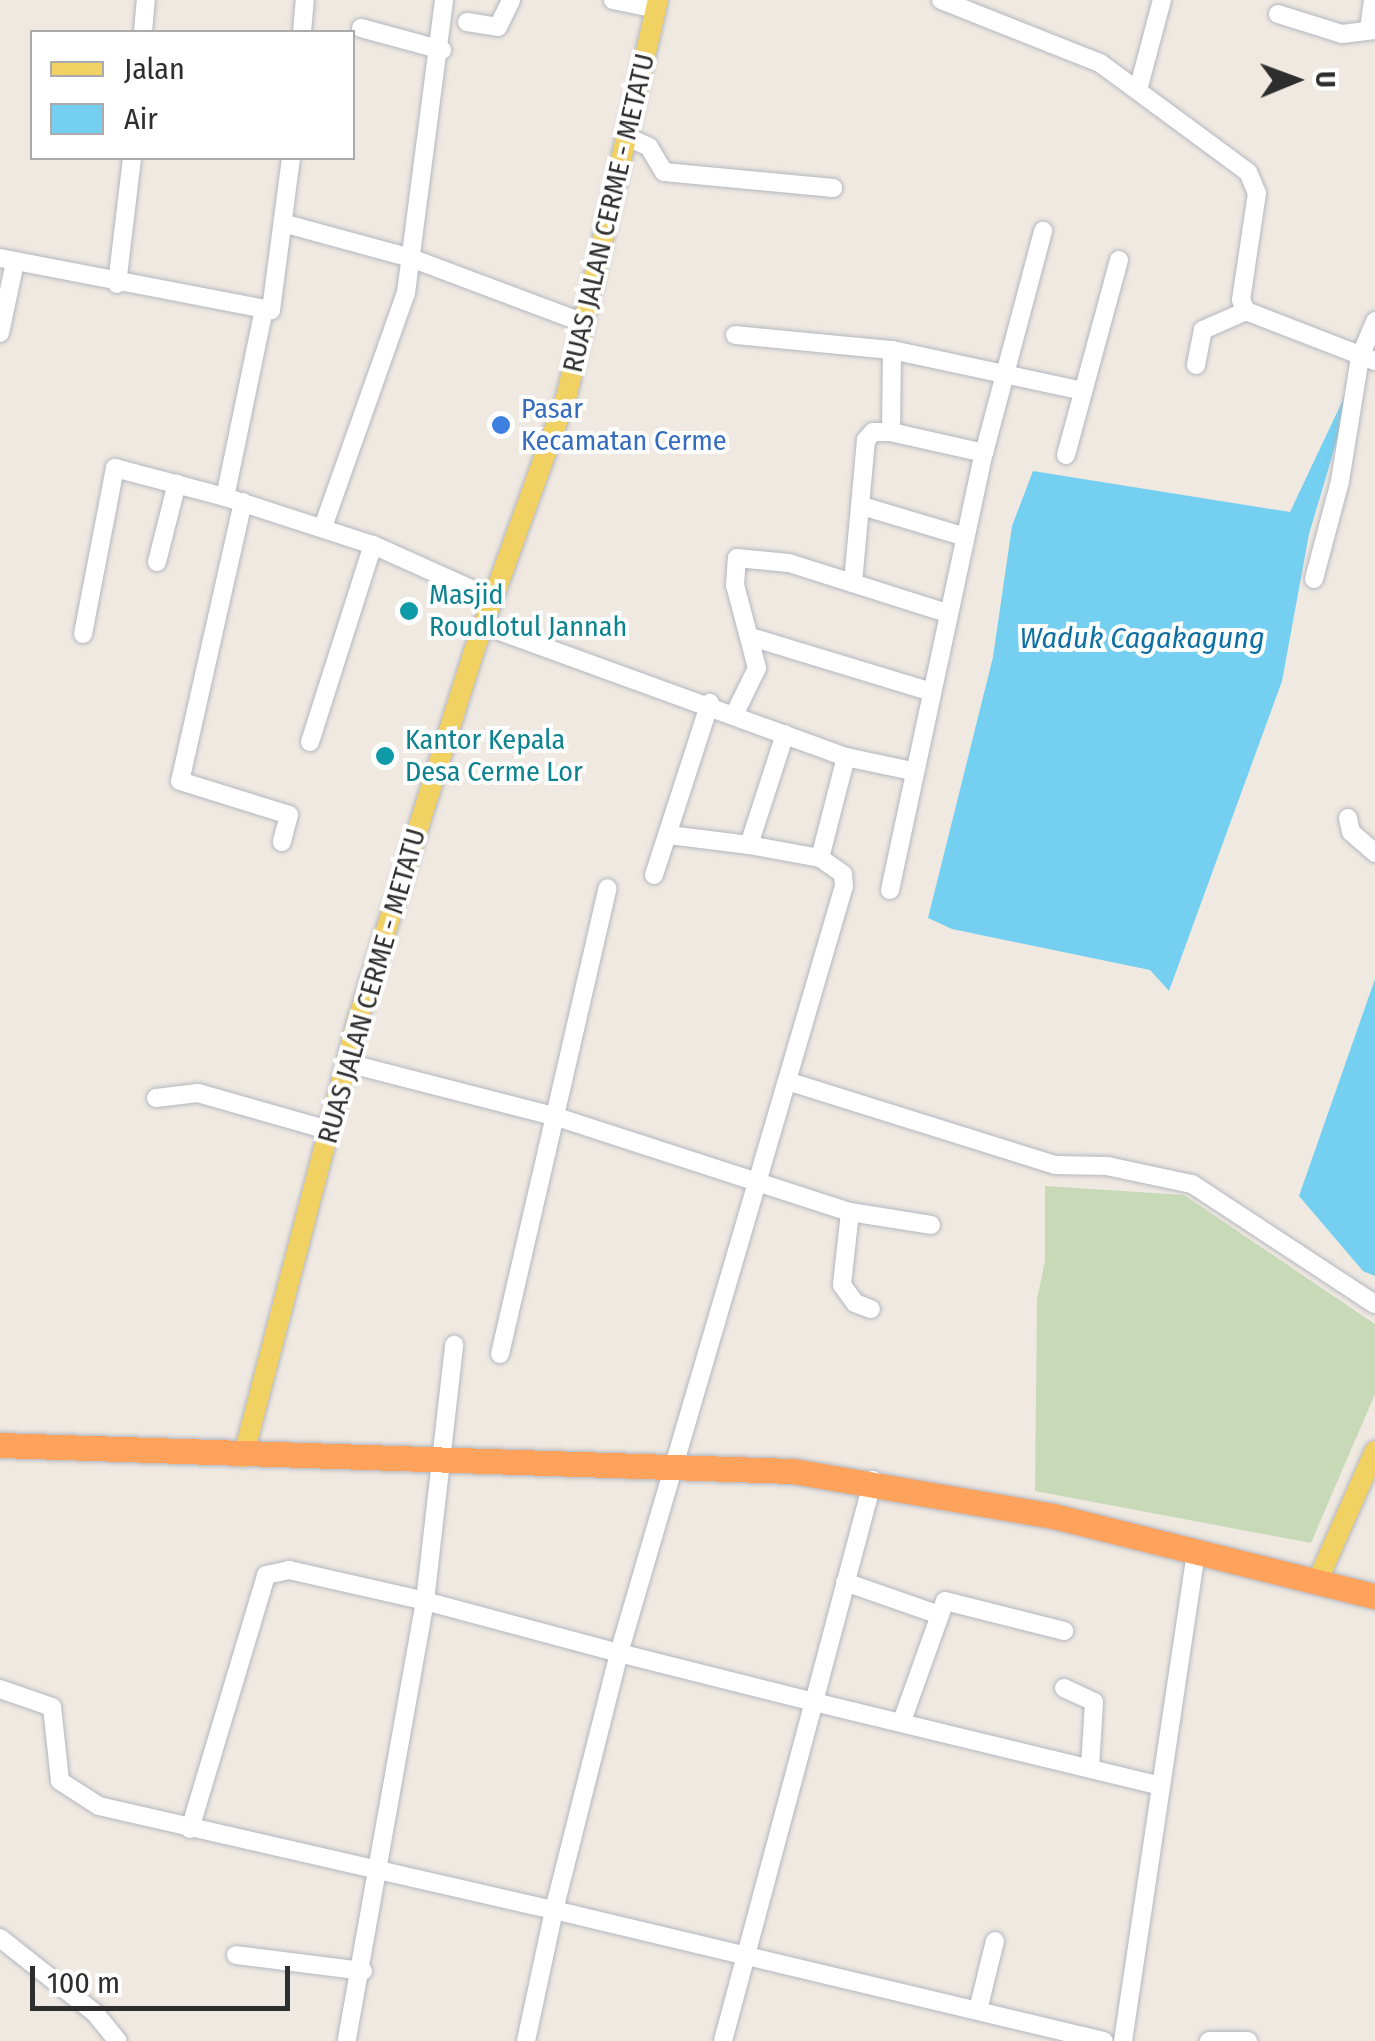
<!DOCTYPE html>
<html>
<head>
<meta charset="utf-8">
<style>
  body { margin:0 }
  #map { position:relative; width:1375px; height:2041px; overflow:hidden; background:#efe9e1; font-family:"Fira Sans Condensed",sans-serif }
  div>[style] { position:absolute }
  .cemetery>* { inset:0; background:#c8d9b8 }
  .water>* { inset:0; background:#75cff0 }
  .roads { filter:drop-shadow(0 0 2px #b4b7c1) drop-shadow(0 0 2px #b4b7c1) }
  .minor>* { height:18px; margin:-9px; padding:0 9px; transform-origin:9px; border-radius:9px; background:#fff }
  .major>* { height:20px; margin:-10px; padding:0 10px; transform-origin:10px; border-radius:10px; background:#f2d163 }
  .highway>* { height:25px; margin:-12.5px; padding:0 12.5px; transform-origin:12.5px; border-radius:12.5px; background:#ffa35c }
  .dots>* { width:28px; height:28px; translate:-50% -50%; box-sizing:border-box; border:5px solid #fff; border-radius:50% }
  span { translate:-50% -50%; white-space:nowrap; text-align:center; line-height:1.15; -webkit-text-stroke:8px #fff; paint-order:stroke }
  .street-label { font-size:28px; color:#2e2e2e }
  .shop-label { font-size:28px; color:#366cbe }
  .left { translate:0 -50%; text-align:left }
  .culture-label { font-size:28px; color:#0d838f }
  .water-label { font-size:30px; color:#0d6fa3; font-style:italic }
  .legend { position:absolute; left:30px; top:30px; width:325px; height:130px; box-sizing:border-box; background:#fff; border:2px solid #ababab; margin:0; padding:12px 18px; list-style:none; font-size:30px; color:#2e2e2e }
  .legend li { display:flex; align-items:center; gap:20px; height:50px }
  .legend b { width:50px; border:2px solid #ababab }
  .north { position:absolute; left:1245px; top:30px; width:100px; height:100px; -webkit-text-stroke:8px #fff; paint-order:stroke; rotate:89deg; font-size:28px; font-weight:700; line-height:40px; text-align:center; color:#2e2e2e }
  .north::after { content:''; display:block; margin:auto; width:35px; height:45px; background:#2e2e2e; clip-path:polygon(50% 0,100% 100%,50% 72%,0 100%) }
  .scale { position:absolute; left:30px; top:1966px; width:260px; height:45px; box-sizing:border-box; border:5px solid #2e2e2e; border-top:0; padding-left:12px; font-size:30px; line-height:35px; white-space:nowrap; color:#2e2e2e; -webkit-text-stroke:8px #fff; paint-order:stroke }
</style>
</head>
<body>
<div id="map">
  <div class="cemetery">
    <i style="clip-path:polygon(1045px 1186px,1184px 1195px,1375px 1324px,1375px 1394px,1311px 1543px,1035px 1491px,1037px 1299px,1045px 1261px)"></i>
  </div>
  <div class="water">
    <i style="clip-path:polygon(1359px 366px,1309px 534px,1282px 681px,1169px 991px,1150px 970px,952px 929px,928px 918px,993px 657px,1012px 526px,1033px 471px,1290px 512px)"></i>
    <i style="clip-path:polygon(1375px 979px,1375px 1276px,1363px 1271px,1299px 1196px)"></i>
  </div>
  <div class="roads">
    <div class="minor">
      <i style="left:613px;top:0;width:44px;rotate:11.8deg"></i>
      <i style="left:941px;top:0;width:171px;rotate:21.6deg"></i>
      <i style="left:1100px;top:63px;width:184px;rotate:36.4deg"></i>
      <i style="left:1248px;top:172px;width:23px;rotate:67deg"></i>
      <i style="left:1257px;top:193px;width:108px;rotate:98.5deg"></i>
      <i style="left:1241px;top:300px;width:12px;rotate:66deg"></i>
      <i style="left:1246px;top:311px;width:138px;rotate:21.2deg"></i>
      <i style="left:1278px;top:14px;width:67px;rotate:17.4deg"></i>
      <i style="left:1342px;top:34px;width:33px;rotate:-7deg"></i>
      <i style="left:467px;top:22px;width:31px;rotate:9deg"></i>
      <i style="left:498px;top:27px;width:30px;rotate:-64deg"></i>
      <i style="left:361px;top:28px;width:84px;rotate:15.2deg"></i>
      <i style="left:1369px;top:29px;width:29px;rotate:-82deg"></i>
      <i style="left:143px;top:32px;width:32px;rotate:-85deg"></i>
      <i style="left:302px;top:32px;width:32px;rotate:-85deg"></i>
      <i style="left:1138px;top:90px;width:93px;rotate:-75.1deg"></i>
      <i style="left:627px;top:137px;width:24px;rotate:24deg"></i>
      <i style="left:649px;top:147px;width:29px;rotate:59deg"></i>
      <i style="left:664px;top:172px;width:170px;rotate:5.4deg"></i>
      <i style="left:286px;top:224px;width:130px;rotate:15.2deg"></i>
      <i style="left:411px;top:258px;width:185px;rotate:20.6deg"></i>
      <i style="left:0;top:258px;width:276px;rotate:10.9deg"></i>
      <i style="left:271px;top:310px;width:153px;rotate:-82.5deg"></i>
      <i style="left:117px;top:284px;width:127px;rotate:-83.2deg"></i>
      <i style="left:264px;top:309px;width:192px;rotate:101.7deg"></i>
      <i style="left:225px;top:497px;width:156px;rotate:18deg"></i>
      <i style="left:373px;top:545px;width:132px;rotate:24.2deg"></i>
      <i style="left:0;top:333px;width:73px;rotate:-78.1deg"></i>
      <i style="left:735px;top:335px;width:158px;rotate:5.5deg"></i>
      <i style="left:892px;top:350px;width:82px;rotate:90.7deg"></i>
      <i style="left:891px;top:432px;width:18px;rotate:180deg"></i>
      <i style="left:873px;top:432px;width:11px;rotate:131deg"></i>
      <i style="left:866px;top:440px;width:144px;rotate:95.2deg"></i>
      <i style="left:892px;top:350px;width:195px;rotate:12.1deg"></i>
      <i style="left:1196px;top:365px;width:36px;rotate:-79deg"></i>
      <i style="left:1203px;top:330px;width:47px;rotate:-23.8deg"></i>
      <i style="left:984px;top:453px;width:230px;rotate:-75.1deg"></i>
      <i style="left:1066px;top:455px;width:202px;rotate:-74.8deg"></i>
      <i style="left:243px;top:502px;width:286px;rotate:102.7deg"></i>
      <i style="left:180px;top:781px;width:114px;rotate:17.3deg"></i>
      <i style="left:289px;top:815px;width:28px;rotate:105deg"></i>
      <i style="left:862px;top:506px;width:104px;rotate:16.7deg"></i>
      <i style="left:323px;top:527px;width:248px;rotate:-70.5deg"></i>
      <i style="left:406px;top:293px;width:295px;rotate:-82.6deg"></i>
      <i style="left:157px;top:562px;width:81px;rotate:-75.8deg"></i>
      <i style="left:1314px;top:579px;width:101px;rotate:-75.1deg"></i>
      <i style="left:1340px;top:481px;width:126px;rotate:-80.8deg"></i>
      <i style="left:1360px;top:357px;width:39px;rotate:-67deg"></i>
      <i style="left:483px;top:625px;width:386px;rotate:20deg"></i>
      <i style="left:846px;top:757px;width:67px;rotate:12deg"></i>
      <i style="left:83px;top:634px;width:169px;rotate:-79.1deg"></i>
      <i style="left:115px;top:468px;width:114px;rotate:14.8deg"></i>
      <i style="left:751px;top:637px;width:186px;rotate:16.9deg"></i>
      <i style="left:735px;top:713px;width:50px;rotate:-63.9deg"></i>
      <i style="left:757px;top:668px;width:86px;rotate:-104.8deg"></i>
      <i style="left:735px;top:585px;width:27px;rotate:-86deg"></i>
      <i style="left:737px;top:558px;width:52px;rotate:5.5deg"></i>
      <i style="left:789px;top:563px;width:166px;rotate:17.6deg"></i>
      <i style="left:785px;top:734px;width:117px;rotate:108deg"></i>
      <i style="left:749px;top:845px;width:72px;rotate:10.4deg"></i>
      <i style="left:310px;top:742px;width:207px;rotate:-72.3deg"></i>
      <i style="left:1348px;top:818px;width:14px;rotate:78deg"></i>
      <i style="left:1351px;top:832px;width:32px;rotate:41deg"></i>
      <i style="left:669px;top:835px;width:81px;rotate:7.1deg"></i>
      <i style="left:654px;top:875px;width:181px;rotate:-72deg"></i>
      <i style="left:890px;top:890px;width:447px;rotate:-77.9deg"></i>
      <i style="left:984px;top:453px;width:95px;rotate:-167.3deg"></i>
      <i style="left:347px;top:1063px;width:214px;rotate:14.4deg"></i>
      <i style="left:554px;top:1116px;width:311px;rotate:18deg"></i>
      <i style="left:850px;top:1212px;width:82px;rotate:9.1deg"></i>
      <i style="left:787px;top:1081px;width:281px;rotate:17.4deg"></i>
      <i style="left:1055px;top:1165px;width:52px;rotate:1.1deg"></i>
      <i style="left:1107px;top:1166px;width:87px;rotate:12deg"></i>
      <i style="left:1192px;top:1184px;width:219px;rotate:33.3deg"></i>
      <i style="left:156px;top:1098px;width:42px;rotate:-6.8deg"></i>
      <i style="left:198px;top:1093px;width:135px;rotate:15.9deg"></i>
      <i style="left:850px;top:1212px;width:73px;rotate:96.3deg"></i>
      <i style="left:842px;top:1285px;width:22px;rotate:54deg"></i>
      <i style="left:855px;top:1303px;width:17px;rotate:21deg"></i>
      <i style="left:500px;top:1354px;width:478px;rotate:-77deg"></i>
      <i style="left:873px;top:1480px;width:230px;rotate:104.9deg"></i>
      <i style="left:814px;top:1702px;width:356px;rotate:13.6deg"></i>
      <i style="left:845px;top:1582px;width:97px;rotate:19.2deg"></i>
      <i style="left:1064px;top:1688px;width:33px;rotate:25deg"></i>
      <i style="left:1094px;top:1702px;width:65px;rotate:93.5deg"></i>
      <i style="left:0;top:1689px;width:55px;rotate:19.1deg"></i>
      <i style="left:52px;top:1707px;width:74px;rotate:83.8deg"></i>
      <i style="left:60px;top:1781px;width:46px;rotate:32.7deg"></i>
      <i style="left:99px;top:1806px;width:467px;rotate:12.9deg"></i>
      <i style="left:554px;top:1910px;width:265px;rotate:-75.8deg"></i>
      <i style="left:619px;top:1653px;width:201px;rotate:-165deg"></i>
      <i style="left:425px;top:1601px;width:258px;rotate:-83.5deg"></i>
      <i style="left:902px;top:1721px;width:127px;rotate:-70.3deg"></i>
      <i style="left:945px;top:1601px;width:123px;rotate:14.1deg"></i>
      <i style="left:190px;top:1829px;width:265px;rotate:-73.3deg"></i>
      <i style="left:266px;top:1575px;width:24px;rotate:-12deg"></i>
      <i style="left:289px;top:1570px;width:139px;rotate:12.8deg"></i>
      <i style="left:425px;top:1601px;width:447px;rotate:100.1deg"></i>
      <i style="left:0;top:1938px;width:121px;rotate:38.3deg"></i>
      <i style="left:95px;top:2013px;width:36px;rotate:51deg"></i>
      <i style="left:236px;top:1955px;width:128px;rotate:7.2deg"></i>
      <i style="left:978px;top:2010px;width:71px;rotate:-76.2deg"></i>
      <i style="left:526px;top:2041px;width:134px;rotate:-77.9deg"></i>
      <i style="left:554px;top:1910px;width:565px;rotate:13.4deg"></i>
      <i style="left:723px;top:2041px;width:351px;rotate:-75deg"></i>
      <i style="left:814px;top:1702px;width:201px;rotate:-165.9deg"></i>
      <i style="left:619px;top:1653px;width:799px;rotate:-73.65deg"></i>
      <i style="left:844px;top:886px;width:12px;rotate:-95deg"></i>
      <i style="left:843px;top:874px;width:28px;rotate:-145deg"></i>
      <i style="left:820px;top:858px;width:104px;rotate:-75.6deg"></i>
      <i style="left:1123px;top:2041px;width:494px;rotate:-81.5deg"></i>
      <i style="left:1209px;top:2041px;width:39px"></i>
    </div>
    <div class="major">
      <i style="left:243px;top:1457px;width:453px;rotate:-75.3deg"></i>
      <i style="left:358px;top:1019px;width:383px;rotate:-72.5deg"></i>
      <i style="left:473px;top:654px;width:276px;rotate:-70.1deg"></i>
      <i style="left:567px;top:394px;width:404px;rotate:-77deg"></i>
      <i style="left:1318px;top:1580px;width:141px;rotate:-66.2deg"></i>
    </div>
    <div class="highway">
      <i style="left:0;top:1445px;width:793px;rotate:1.88deg"></i>
      <i style="left:793px;top:1471px;width:264px;rotate:9.8deg"></i>
      <i style="left:1053px;top:1516px;width:332px;rotate:14deg"></i>
    </div>
  </div>
  <div class="dots">
    <i style="left:501px;top:425px;background:#3f7fe0"></i>
    <i style="left:409px;top:611px;background:#0f9aa8"></i>
    <i style="left:385px;top:756px;background:#0f9aa8"></i>
  </div>
  <div class="street-label">
    <span style="left:609px;top:213px;rotate:-77deg">RUAS JALAN CERME - METATU</span>
    <span style="left:372px;top:986px;rotate:-74deg">RUAS JALAN CERME - METATU</span>
  </div>
  <div class="shop-label">
    <span class="left" style="left:521px;top:425px">Pasar<br>Kecamatan Cerme</span>
  </div>
  <div class="culture-label">
    <span class="left" style="left:429px;top:611px">Masjid<br>Roudlotul Jannah</span>
    <span class="left" style="left:405px;top:756px">Kantor Kepala<br>Desa Cerme Lor</span>
  </div>
  <div class="water-label">
    <span style="left:1142px;top:638px">Waduk Cagakagung</span>
  </div>
  <ul class="legend">
  <li><b style="height:12px;background:#f2d163"></b>Jalan</li>
  <li><b style="height:28px;background:#75cff0"></b>Air</li>
  </ul>
  <div class="north">U</div>
  <div class="scale">100 m</div>
</div>
</body>
</html>
